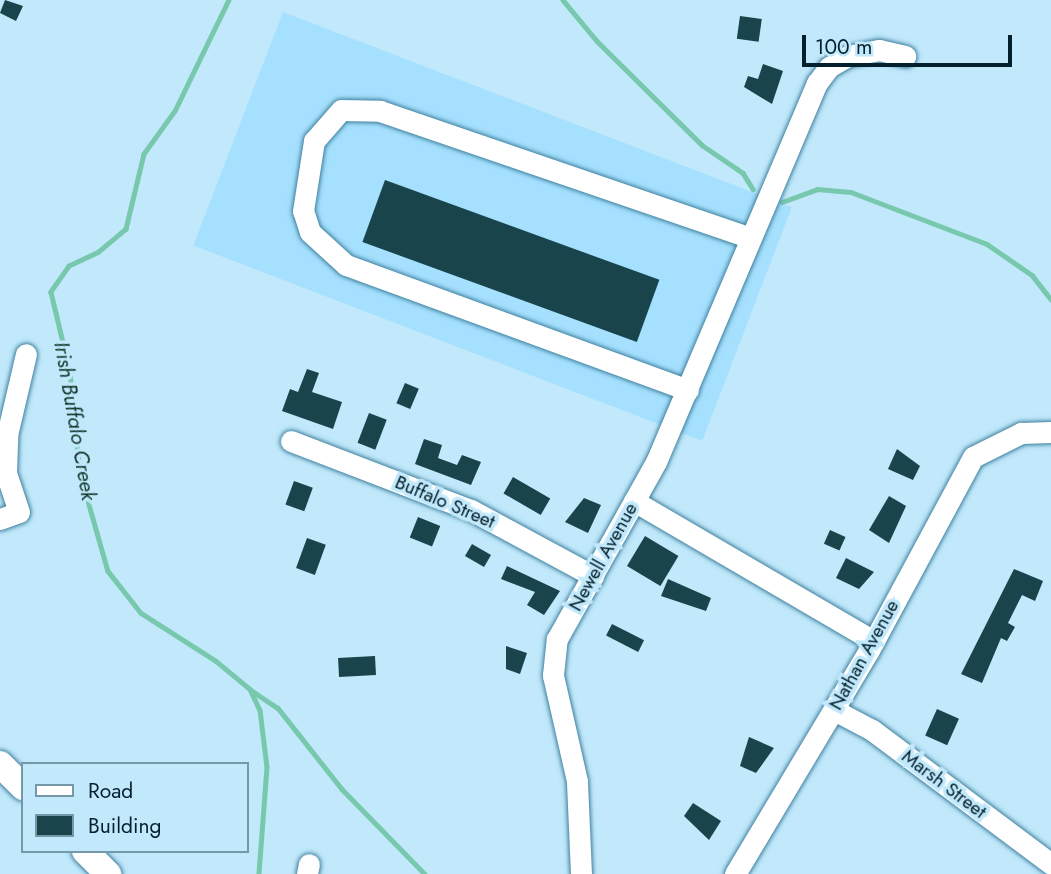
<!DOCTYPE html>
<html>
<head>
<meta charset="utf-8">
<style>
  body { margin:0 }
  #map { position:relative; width:1051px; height:874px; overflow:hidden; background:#c1e8fb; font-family:Jost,sans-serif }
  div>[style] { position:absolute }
  .built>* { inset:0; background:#a5e0fe; transform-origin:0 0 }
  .stream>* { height:4.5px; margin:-2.25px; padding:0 2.25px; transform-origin:2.25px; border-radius:2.25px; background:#77c8ad }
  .building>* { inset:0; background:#19444b; transform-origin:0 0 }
  .roads { filter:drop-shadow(0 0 2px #3f819f) drop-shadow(0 0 2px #3f819f) }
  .minor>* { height:21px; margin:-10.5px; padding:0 10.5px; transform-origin:10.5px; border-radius:10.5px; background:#fff }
  .major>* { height:26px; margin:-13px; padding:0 13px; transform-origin:13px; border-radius:13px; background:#fff }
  span { translate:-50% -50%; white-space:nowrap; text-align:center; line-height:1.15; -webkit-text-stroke:7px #c1e8fb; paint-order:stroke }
  .street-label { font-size:19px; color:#04202c }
  .water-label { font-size:21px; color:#0f352a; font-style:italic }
  .legend { position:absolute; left:21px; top:762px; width:228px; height:91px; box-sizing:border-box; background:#c1e8fb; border:2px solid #7598a8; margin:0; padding:9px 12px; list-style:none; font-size:21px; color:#04202c }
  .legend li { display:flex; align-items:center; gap:14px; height:35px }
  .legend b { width:35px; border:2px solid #7598a8 }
  .scale { position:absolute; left:802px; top:35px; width:210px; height:32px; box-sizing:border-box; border:4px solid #04202c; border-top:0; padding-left:9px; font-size:21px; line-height:24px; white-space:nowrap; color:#04202c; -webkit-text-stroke:5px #c1e8fb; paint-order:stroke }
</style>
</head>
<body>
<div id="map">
  <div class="built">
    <i style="left:283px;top:12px;width:545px;height:250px;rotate:21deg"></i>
  </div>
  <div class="stream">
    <i style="left:229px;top:0;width:123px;rotate:115.9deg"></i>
    <i style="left:175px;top:111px;width:53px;rotate:125.8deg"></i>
    <i style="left:144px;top:154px;width:77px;rotate:103.5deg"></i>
    <i style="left:126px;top:229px;width:35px;rotate:140deg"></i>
    <i style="left:99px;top:252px;width:33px;rotate:155deg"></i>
    <i style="left:69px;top:266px;width:32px;rotate:125deg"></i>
    <i style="left:51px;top:292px;width:82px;rotate:76.6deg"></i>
    <i style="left:70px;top:372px;width:101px;rotate:84.3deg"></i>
    <i style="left:80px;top:473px;width:102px;rotate:74.1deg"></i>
    <i style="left:108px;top:571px;width:53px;rotate:51.8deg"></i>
    <i style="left:141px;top:613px;width:89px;rotate:32.6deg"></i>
    <i style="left:216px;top:661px;width:44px;rotate:39.5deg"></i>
    <i style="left:250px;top:689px;width:23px;rotate:65deg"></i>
    <i style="left:260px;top:710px;width:57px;rotate:83deg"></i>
    <i style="left:267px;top:767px;width:107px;rotate:94.3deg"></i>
    <i style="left:563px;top:0;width:53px;rotate:50.3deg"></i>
    <i style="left:597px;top:41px;width:148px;rotate:44.7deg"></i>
    <i style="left:702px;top:145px;width:50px;rotate:34.3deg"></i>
    <i style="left:743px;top:173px;width:19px;rotate:58deg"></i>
    <i style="left:782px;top:202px;width:37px;rotate:-20deg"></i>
    <i style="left:817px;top:189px;width:34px;rotate:5deg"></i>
    <i style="left:851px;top:192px;width:146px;rotate:20.9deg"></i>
    <i style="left:987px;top:244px;width:55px;rotate:34.6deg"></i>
    <i style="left:1032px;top:275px;width:31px;rotate:52deg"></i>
    <i style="left:251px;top:690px;width:32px;rotate:34deg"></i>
    <i style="left:278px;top:708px;width:103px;rotate:51.7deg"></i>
    <i style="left:342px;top:789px;width:119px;rotate:45.7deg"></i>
  </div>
  <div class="building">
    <i style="clip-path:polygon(5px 0,23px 6px,16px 21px,0 13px)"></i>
    <i style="left:740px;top:16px;width:22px;height:23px;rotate:8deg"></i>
    <i style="clip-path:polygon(763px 64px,783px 71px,772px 104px,744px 87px,748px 76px,758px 79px)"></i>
    <i style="left:385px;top:180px;width:292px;height:66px;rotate:20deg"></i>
    <i style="clip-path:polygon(307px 369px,319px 373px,312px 392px,342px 402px,333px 429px,282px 411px,290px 389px,298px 392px)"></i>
    <i style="left:405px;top:383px;width:15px;height:22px;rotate:23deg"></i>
    <i style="left:369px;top:413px;width:19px;height:32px;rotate:21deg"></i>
    <i style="clip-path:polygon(424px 439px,442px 445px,438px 458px,457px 465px,462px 455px,481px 462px,471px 485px,415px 464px)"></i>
    <i style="clip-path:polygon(897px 449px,920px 466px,913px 480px,888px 469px)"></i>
    <i style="left:513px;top:477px;width:43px;height:19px;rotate:30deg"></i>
    <i style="left:294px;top:481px;width:20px;height:25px;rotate:20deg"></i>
    <i style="clip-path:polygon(889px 496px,906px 506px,889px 543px,869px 530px)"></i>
    <i style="clip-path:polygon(584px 498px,601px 505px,588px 533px,565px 522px)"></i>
    <i style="left:418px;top:517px;width:24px;height:22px;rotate:22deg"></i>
    <i style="left:830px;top:530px;width:17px;height:15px;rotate:24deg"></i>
    <i style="left:645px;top:536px;width:39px;height:35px;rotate:31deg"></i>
    <i style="left:307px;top:538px;width:20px;height:32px;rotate:20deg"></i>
    <i style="left:472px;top:544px;width:22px;height:14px;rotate:30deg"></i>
    <i style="clip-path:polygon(846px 558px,874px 572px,859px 589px,836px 578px)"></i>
    <i style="clip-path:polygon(507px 566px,560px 591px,544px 615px,527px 605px,535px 592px,501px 579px)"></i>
    <i style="clip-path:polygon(1014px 569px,1043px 581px,1035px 601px,1022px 595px,1008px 623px,1015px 627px,1007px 641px,1001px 638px,982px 683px,961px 674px)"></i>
    <i style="clip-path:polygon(668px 579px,711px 598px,706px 611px,661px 596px)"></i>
    <i style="left:612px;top:624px;width:36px;height:13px;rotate:27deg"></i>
    <i style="clip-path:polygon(506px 646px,527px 653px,520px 674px,506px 669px)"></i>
    <i style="left:375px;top:656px;width:19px;height:37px;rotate:87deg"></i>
    <i style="left:937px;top:709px;width:24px;height:29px;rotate:24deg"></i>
    <i style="clip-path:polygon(749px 737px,774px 748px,756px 773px,740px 766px)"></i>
    <i style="clip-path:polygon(693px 803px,721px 821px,709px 840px,684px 816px)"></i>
  </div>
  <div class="roads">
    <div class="minor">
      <i style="left:688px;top:390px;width:364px;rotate:-159.9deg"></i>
      <i style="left:346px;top:265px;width:49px;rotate:-137.5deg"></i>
      <i style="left:310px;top:232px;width:22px;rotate:-108deg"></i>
      <i style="left:303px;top:211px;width:71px;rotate:-81.1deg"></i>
      <i style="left:314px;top:141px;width:41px;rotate:-48.9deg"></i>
      <i style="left:341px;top:110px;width:39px;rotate:1deg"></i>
      <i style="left:380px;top:111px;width:391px;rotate:18.9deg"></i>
      <i style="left:291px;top:441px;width:193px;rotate:21deg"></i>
      <i style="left:471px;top:510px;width:139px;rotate:28.4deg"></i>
      <i style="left:634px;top:501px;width:278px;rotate:30.3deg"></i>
      <i style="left:0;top:519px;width:20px;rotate:-20deg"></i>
      <i style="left:19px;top:512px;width:41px;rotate:-108.4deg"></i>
      <i style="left:6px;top:473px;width:38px;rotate:-88deg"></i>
      <i style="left:7px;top:435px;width:83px;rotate:-76.8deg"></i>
      <i style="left:834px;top:710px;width:43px;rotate:27.8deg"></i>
      <i style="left:872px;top:730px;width:224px;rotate:36.8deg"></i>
      <i style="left:307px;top:874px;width:10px;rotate:-79deg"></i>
      <i style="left:581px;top:874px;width:93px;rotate:-92.5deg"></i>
      <i style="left:577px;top:781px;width:109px;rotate:-102.8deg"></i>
      <i style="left:553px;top:675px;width:36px;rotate:-84deg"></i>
      <i style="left:557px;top:639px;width:203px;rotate:-60.8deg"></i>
      <i style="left:656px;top:462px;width:412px;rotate:-67deg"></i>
      <i style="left:817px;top:83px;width:20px;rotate:-53deg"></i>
      <i style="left:829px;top:67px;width:22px;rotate:-30deg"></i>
      <i style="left:848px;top:56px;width:32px;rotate:-11deg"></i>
      <i style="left:879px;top:50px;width:27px;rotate:13deg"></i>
      <i style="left:735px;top:874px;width:261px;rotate:-59.1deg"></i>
      <i style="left:869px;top:650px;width:219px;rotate:-61.7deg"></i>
      <i style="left:973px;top:457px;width:54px;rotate:-26.6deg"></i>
      <i style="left:1021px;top:433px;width:30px;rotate:-2deg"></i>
    </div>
    <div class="major">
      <i style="left:0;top:764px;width:33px;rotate:45deg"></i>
      <i style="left:85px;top:851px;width:33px;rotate:45deg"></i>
    </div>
  </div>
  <div class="street-label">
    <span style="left:445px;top:502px;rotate:23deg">Buffalo Street</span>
    <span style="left:603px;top:557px;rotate:-61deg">Newell Avenue</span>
    <span style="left:864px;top:655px;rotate:-61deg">Nathan Avenue</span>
    <span style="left:944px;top:784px;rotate:37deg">Marsh Street</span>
  </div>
  <div class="water-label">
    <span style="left:75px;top:421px;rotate:80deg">Irish Buffalo Creek</span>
  </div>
  <ul class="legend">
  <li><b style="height:9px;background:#fff"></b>Road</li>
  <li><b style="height:19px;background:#19444b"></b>Building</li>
  </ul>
  <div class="scale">100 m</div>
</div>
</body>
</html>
